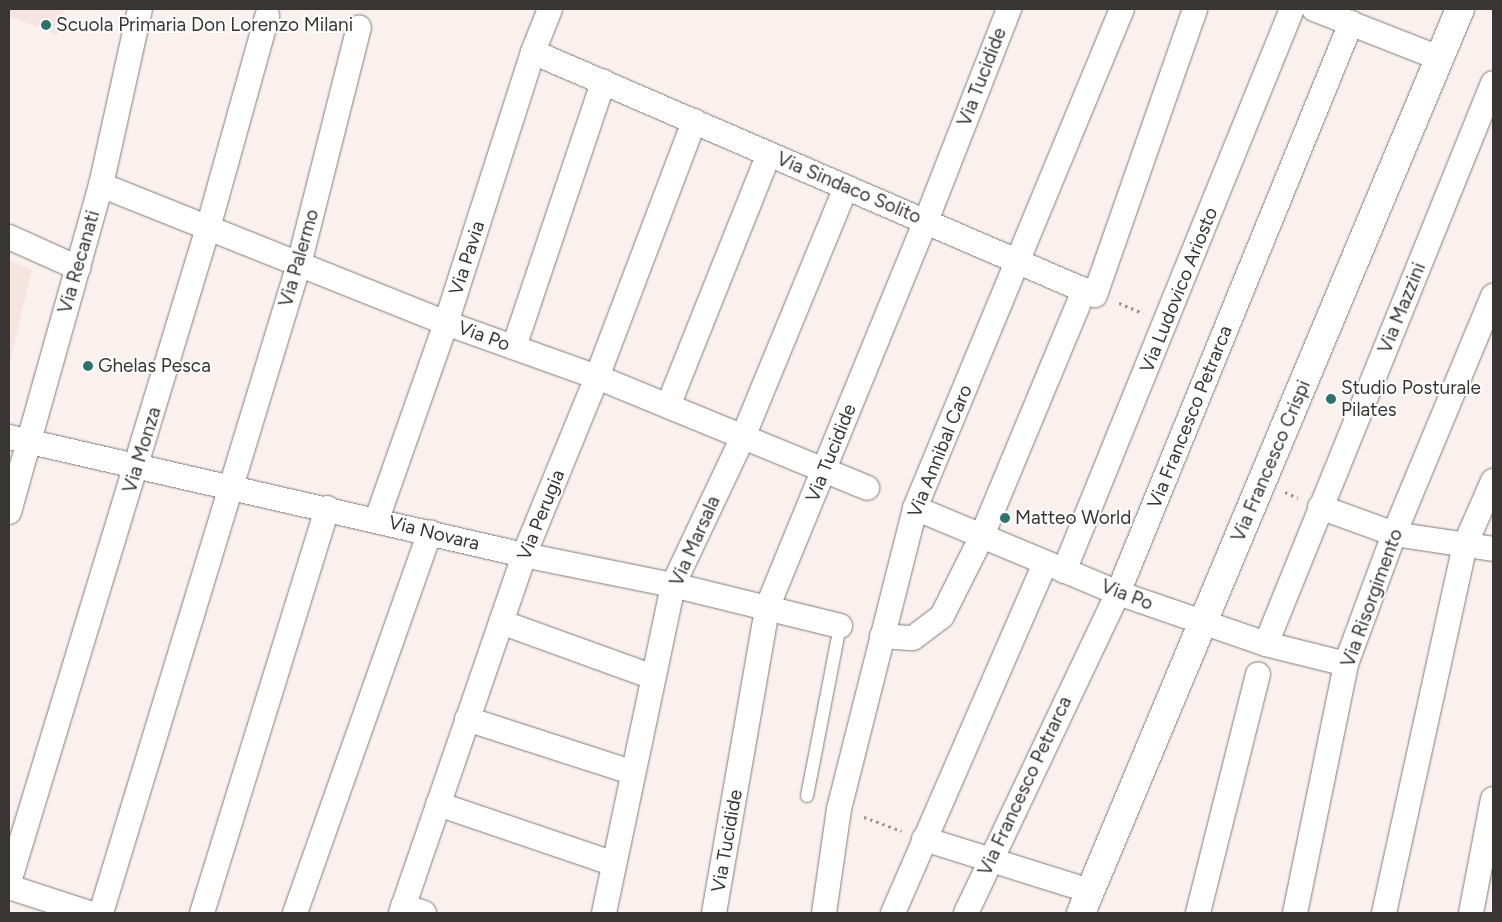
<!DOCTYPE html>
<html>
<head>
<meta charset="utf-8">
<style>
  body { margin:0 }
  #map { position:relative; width:1502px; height:922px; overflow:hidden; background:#faf1ef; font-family:Figtree,sans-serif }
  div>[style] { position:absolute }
  .built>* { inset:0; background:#f5e4e0 }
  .path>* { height:3px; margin-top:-1.5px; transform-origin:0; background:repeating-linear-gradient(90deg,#9a9493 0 2.5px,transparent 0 6.5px) }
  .roads { filter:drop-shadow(0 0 1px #827b79) drop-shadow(0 0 1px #827b79) }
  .lane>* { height:12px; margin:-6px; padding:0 6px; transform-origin:6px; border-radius:6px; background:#fff }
  .street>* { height:24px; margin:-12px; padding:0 12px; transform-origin:12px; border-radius:12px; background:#fff }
  .secondary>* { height:28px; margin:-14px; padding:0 14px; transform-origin:14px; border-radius:14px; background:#fff }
  .dots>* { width:14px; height:14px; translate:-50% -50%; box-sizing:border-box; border:2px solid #fff; border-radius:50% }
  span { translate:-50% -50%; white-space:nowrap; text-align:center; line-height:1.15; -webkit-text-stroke:4px #fff; paint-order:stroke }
  .poi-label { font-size:19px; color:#383534 }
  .left { translate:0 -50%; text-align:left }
  .street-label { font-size:19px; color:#383534 }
  .frame { position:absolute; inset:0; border:10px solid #383534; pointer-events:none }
</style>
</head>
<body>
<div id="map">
  <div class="built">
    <i style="clip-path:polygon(9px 9px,64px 9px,57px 35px,9px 16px)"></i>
    <i style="clip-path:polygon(9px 260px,32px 270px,9px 365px)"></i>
  </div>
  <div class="path">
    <i style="left:1119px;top:303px;width:26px;rotate:23deg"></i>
    <i style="left:1285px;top:492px;width:14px;rotate:25deg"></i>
    <i style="left:864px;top:817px;width:40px;rotate:20.2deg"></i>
  </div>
  <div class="roads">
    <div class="lane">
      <i style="left:807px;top:796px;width:173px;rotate:-79deg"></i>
    </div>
    <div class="street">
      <i style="left:1314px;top:9px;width:134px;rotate:21.4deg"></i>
      <i style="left:533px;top:52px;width:612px;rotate:23.38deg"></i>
      <i style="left:1095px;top:295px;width:303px;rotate:-70.7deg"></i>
      <i style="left:101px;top:185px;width:372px;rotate:21.8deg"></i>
      <i style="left:446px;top:323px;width:160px;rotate:19.7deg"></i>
      <i style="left:597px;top:377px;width:292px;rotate:22.3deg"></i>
      <i style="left:9px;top:237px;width:76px;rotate:24.2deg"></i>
      <i style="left:514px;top:347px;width:280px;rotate:-71.4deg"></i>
      <i style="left:668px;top:406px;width:271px;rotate:-68.2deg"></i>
      <i style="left:9px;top:437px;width:528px;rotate:12.91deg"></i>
      <i style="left:524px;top:555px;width:152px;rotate:11.4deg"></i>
      <i style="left:673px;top:585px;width:172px;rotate:13.8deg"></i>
      <i style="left:1320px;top:507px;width:79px;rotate:20deg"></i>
      <i style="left:1394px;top:534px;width:100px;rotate:8.6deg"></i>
      <i style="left:915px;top:508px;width:220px;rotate:22.7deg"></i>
      <i style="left:1118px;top:593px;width:157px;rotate:19deg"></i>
      <i style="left:1266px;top:644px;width:82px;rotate:14deg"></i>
      <i style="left:9px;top:512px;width:340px;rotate:-74.3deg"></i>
      <i style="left:101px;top:185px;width:180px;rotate:-77.5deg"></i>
      <i style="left:377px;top:519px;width:208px;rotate:-70.6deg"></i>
      <i style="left:446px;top:323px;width:285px;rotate:-72.2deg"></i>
      <i style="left:533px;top:52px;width:46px;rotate:-68.4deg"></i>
      <i style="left:1064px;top:571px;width:606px;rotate:-67.92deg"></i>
      <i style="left:501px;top:622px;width:162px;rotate:19.9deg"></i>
      <i style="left:882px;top:636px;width:31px;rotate:4deg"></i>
      <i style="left:913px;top:638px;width:36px;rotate:-37deg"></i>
      <i style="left:942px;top:616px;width:87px;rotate:-63.4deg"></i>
      <i style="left:981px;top:538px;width:269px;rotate:-67.4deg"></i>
      <i style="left:1266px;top:644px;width:605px;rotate:-67.97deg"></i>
      <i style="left:467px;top:719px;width:172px;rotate:17.9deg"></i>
      <i style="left:438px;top:804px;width:186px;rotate:18.8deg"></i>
      <i style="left:924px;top:839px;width:174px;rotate:17.4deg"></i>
      <i style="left:9px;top:882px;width:684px;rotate:-73.08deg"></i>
      <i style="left:208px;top:228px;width:220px;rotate:-74.4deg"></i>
      <i style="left:9px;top:887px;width:84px;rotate:18deg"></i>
      <i style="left:403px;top:906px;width:22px;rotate:18deg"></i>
      <i style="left:101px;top:913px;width:679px;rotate:-73.03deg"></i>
      <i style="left:299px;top:264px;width:244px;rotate:-75.8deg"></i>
      <i style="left:202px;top:913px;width:424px;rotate:-72.8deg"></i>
      <i style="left:295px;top:913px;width:404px;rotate:-70.5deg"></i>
      <i style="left:401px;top:913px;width:379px;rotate:-71deg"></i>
      <i style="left:524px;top:555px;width:192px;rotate:-67.7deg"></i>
      <i style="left:597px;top:377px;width:274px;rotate:-69.2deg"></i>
      <i style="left:604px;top:913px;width:335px;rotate:-78.1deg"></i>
      <i style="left:673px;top:585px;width:164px;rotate:-64.7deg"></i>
      <i style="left:743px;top:437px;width:270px;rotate:-67.6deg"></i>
      <i style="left:714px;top:913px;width:310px;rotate:-80.1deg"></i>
      <i style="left:767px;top:608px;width:418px;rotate:-67.7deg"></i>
      <i style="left:926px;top:221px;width:228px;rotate:-68.6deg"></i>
      <i style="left:824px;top:913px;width:105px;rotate:-81.8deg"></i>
      <i style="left:839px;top:809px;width:310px;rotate:-75.8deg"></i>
      <i style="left:915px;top:508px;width:540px;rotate:-67.47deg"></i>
      <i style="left:893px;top:913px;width:381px;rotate:-66.5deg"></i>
      <i style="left:966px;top:913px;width:354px;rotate:-64.6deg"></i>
      <i style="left:1118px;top:593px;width:616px;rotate:-67.77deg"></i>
      <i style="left:1198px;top:913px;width:246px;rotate:-75.9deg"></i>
      <i style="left:1295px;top:913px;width:254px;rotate:-78.4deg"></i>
      <i style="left:1346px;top:664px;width:139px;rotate:-69.7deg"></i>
      <i style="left:1394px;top:534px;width:258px;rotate:-67.4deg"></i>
      <i style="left:1384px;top:913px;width:377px;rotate:-77.6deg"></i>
      <i style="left:1465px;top:545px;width:70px;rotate:-66.4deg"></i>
      <i style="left:1471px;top:913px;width:116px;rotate:-79.1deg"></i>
    </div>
    <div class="secondary">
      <i style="left:1081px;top:913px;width:980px;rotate:-67.25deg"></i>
    </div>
  </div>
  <div class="dots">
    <i style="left:46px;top:25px;background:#2b736c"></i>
    <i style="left:88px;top:366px;background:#2b736c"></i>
    <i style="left:1331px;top:399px;background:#2b736c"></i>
    <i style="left:1005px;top:518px;background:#2b736c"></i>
  </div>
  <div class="poi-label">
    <span class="left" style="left:56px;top:25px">Scuola Primaria Don Lorenzo Milani</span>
    <span class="left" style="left:98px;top:366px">Ghelas Pesca</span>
    <span class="left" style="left:1341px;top:399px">Studio Posturale<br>Pilates</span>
    <span class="left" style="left:1015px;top:518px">Matteo World</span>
  </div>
  <div class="street-label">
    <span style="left:982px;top:77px;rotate:-69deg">Via Tucidide</span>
    <span style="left:849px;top:188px;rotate:23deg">Via Sindaco Solito</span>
    <span style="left:299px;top:258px;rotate:-74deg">Via Palermo</span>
    <span style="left:467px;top:258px;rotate:-72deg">Via Pavia</span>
    <span style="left:79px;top:262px;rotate:-74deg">Via Recanati</span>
    <span style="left:1179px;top:290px;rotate:-68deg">Via Ludovico Ariosto</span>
    <span style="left:1402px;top:308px;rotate:-68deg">Via Mazzini</span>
    <span style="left:484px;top:336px;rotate:20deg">Via Po</span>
    <span style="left:1190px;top:417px;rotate:-68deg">Via Francesco Petrarca</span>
    <span style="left:142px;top:450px;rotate:-73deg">Via Monza</span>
    <span style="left:940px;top:451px;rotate:-68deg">Via Annibal Caro</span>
    <span style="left:831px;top:453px;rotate:-68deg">Via Tucidide</span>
    <span style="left:1271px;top:461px;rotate:-67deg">Via Francesco Crispi</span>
    <span style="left:541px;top:515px;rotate:-68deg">Via Perugia</span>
    <span style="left:434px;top:533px;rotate:14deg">Via Novara</span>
    <span style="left:695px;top:541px;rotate:-66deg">Via Marsala</span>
    <span style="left:1127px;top:595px;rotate:21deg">Via Po</span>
    <span style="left:1372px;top:598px;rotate:-70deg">Via Risorgimento</span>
    <span style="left:1025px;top:786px;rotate:-65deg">Via Francesco Petrarca</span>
    <span style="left:727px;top:841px;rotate:-80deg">Via Tucidide</span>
  </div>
  <div class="frame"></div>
</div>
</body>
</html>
